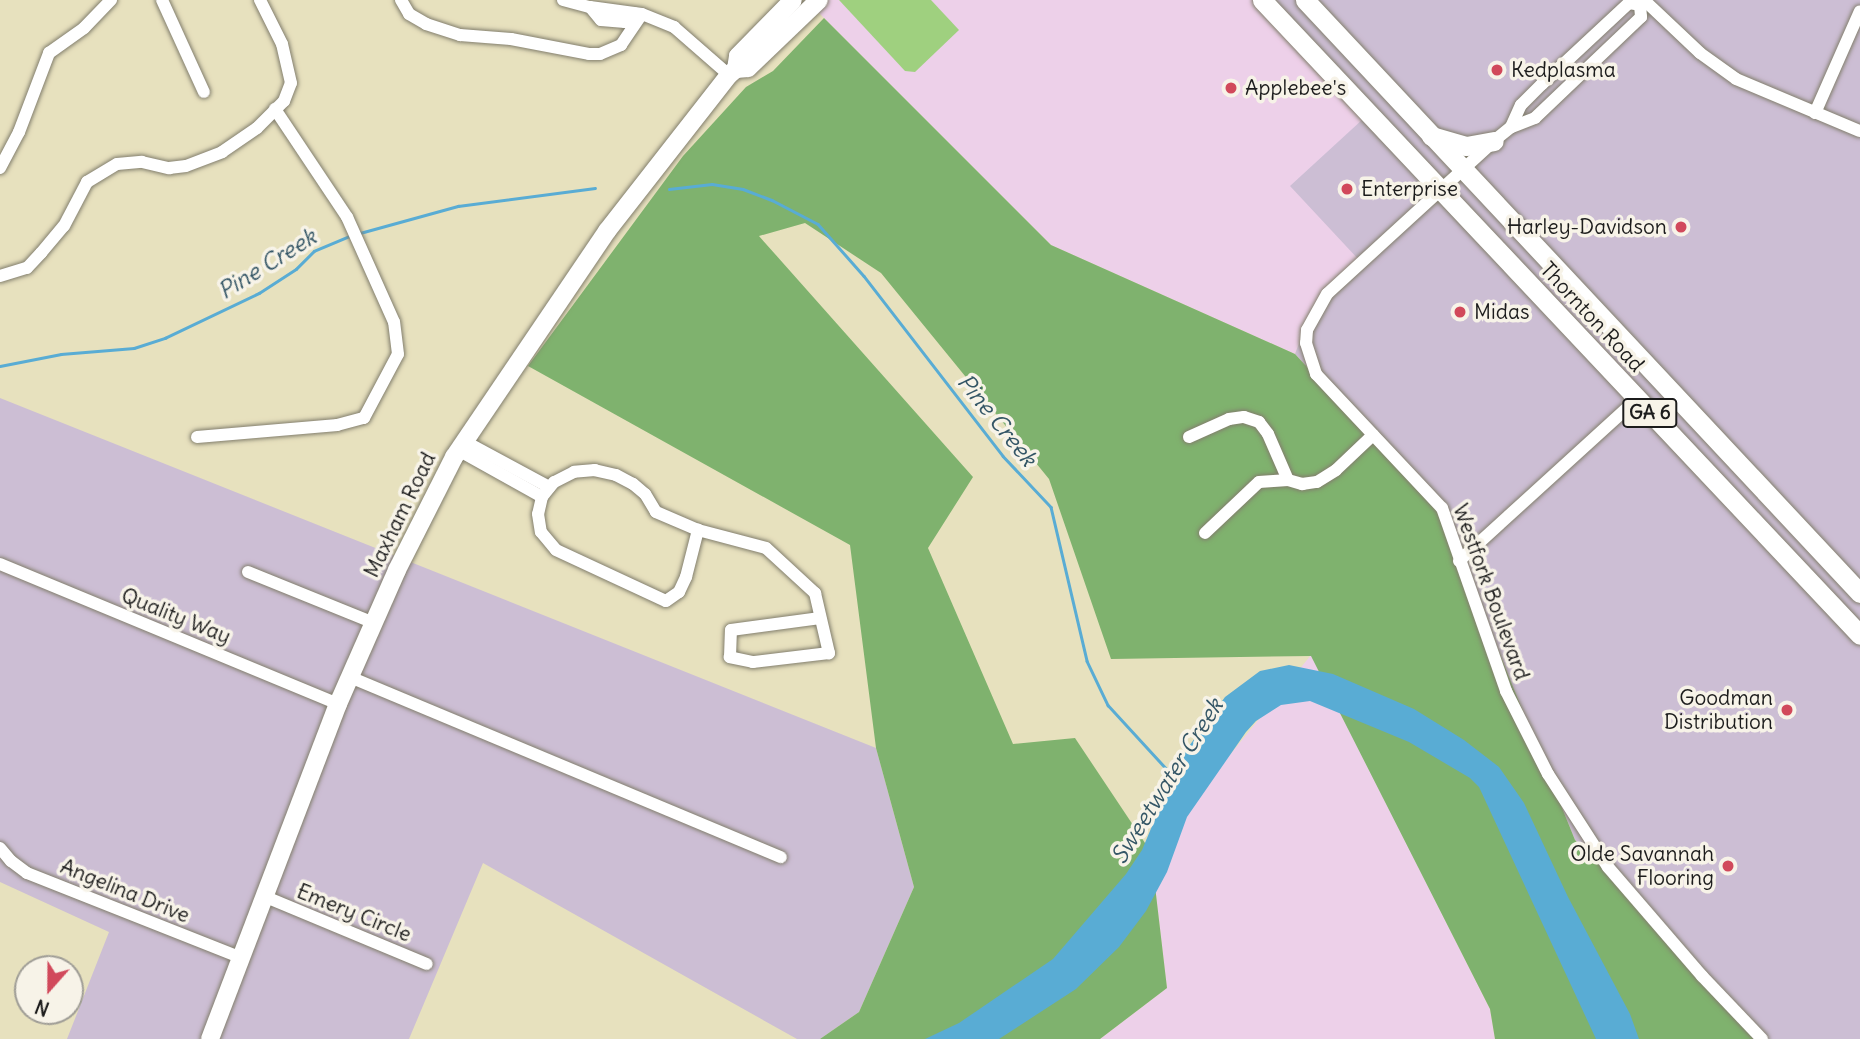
<!DOCTYPE html>
<html>
<head>
<meta charset="utf-8">
<style>
  body { margin:0 }
  #map { position:relative; width:1860px; height:1039px; overflow:hidden; background:#e7e1be; font-family:Delius,sans-serif }
  div>[style] { position:absolute }
  .built>* { inset:0; background:#edd0e9 }
  .industrial>* { inset:0; background:#ccbed4 }
  .green>* { inset:0; background:#9fd07f }
  .forest>* { inset:0; background:#7fb26e }
  .water>* { inset:0; background:#59acd4 }
  .stream>* { height:2.5px; margin:-1.25px; padding:0 1.25px; transform-origin:1.25px; border-radius:1.25px; background:#59acd4 }
  .roads { filter:drop-shadow(0 0 2px #827e6d) drop-shadow(0 0 2px #827e6d) }
  .minor>* { height:12px; margin:-6px; padding:0 6px; transform-origin:6px; border-radius:6px; background:#fff }
  .secondary>* { height:18px; margin:-9px; padding:0 9px; transform-origin:9px; border-radius:9px; background:#fff }
  .trunk>* { height:19px; margin:-9.5px; padding:0 9.5px; transform-origin:9.5px; border-radius:9.5px; background:#fff }
  .dots>* { width:19px; height:19px; translate:-50% -50%; box-sizing:border-box; border:4px solid #f7f3e8; border-radius:50% }
  span { translate:-50% -50%; white-space:nowrap; text-align:center; line-height:1.15; -webkit-text-stroke:7px #f7f3e8; paint-order:stroke }
  .shield-label span { padding:2px 5px; background:#f7f3e8; border:2px solid; border-radius:5px; -webkit-text-stroke-width:0 }
  .shield-label { font-size:19px; color:#1c1c1c; font-weight:700 }
  .poi-label { font-size:21px; color:#1c1c1c }
  .left { translate:0 -50%; text-align:left }
  .right { translate:-100% -50%; text-align:right }
  .street-label { font-size:21px; color:#1c1c1c }
  .water-label { font-size:23px; color:#345666; font-style:italic }
  .north { position:absolute; left:14px; top:955px; width:70px; height:70px; box-sizing:border-box; background:#f7f3e8; border:2px solid #9f9d96; border-radius:50%; rotate:201deg; font-size:19px; font-weight:700; line-height:28px; text-align:center; color:#1c1c1c }
  .north::after { content:''; display:block; margin:auto; width:24px; height:32px; background:#d1495b; clip-path:polygon(50% 0,100% 100%,50% 72%,0 100%) }
</style>
</head>
<body>
<div id="map">
  <div class="built">
    <i style="clip-path:polygon(806px 0,1275px 0,1375px 108px,1359px 260px,1314px 305px,1295px 354px,1051px 245px)"></i>
    <i style="clip-path:polygon(1311px 655px,1490px 1009px,1495px 1039px,1100px 1039px,1167px 988px,1151px 852px)"></i>
  </div>
  <div class="industrial">
    <i style="clip-path:polygon(1275px 0,1860px 0,1860px 1039px,1767px 1039px,1575px 840px,1443px 514px,1295px 354px,1314px 305px,1359px 260px,1290px 186px,1375px 108px)"></i>
    <i style="clip-path:polygon(0 398px,876px 748px,914px 887px,859px 1012px,820px 1039px,797px 1039px,483px 863px,409px 1039px,67px 1039px,109px 932px,0 882px)"></i>
  </div>
  <div class="green">
    <i style="clip-path:polygon(839px 0,931px 0,959px 30px,915px 72px,905px 71px)"></i>
  </div>
  <div class="forest">
    <i style="clip-path:polygon(824px 18px,1051px 245px,1295px 354px,1443px 514px,1575px 840px,1767px 1039px,1495px 1039px,1490px 1009px,1311px 656px,1111px 659px,1049px 479px,881px 273px,805px 223px,759px 236px,973px 477px,928px 548px,1013px 744px,1075px 738px,1151px 852px,1167px 988px,1100px 1039px,820px 1039px,859px 1012px,914px 887px,876px 748px,850px 545px,528px 366px,683px 156px,746px 87px,773px 71px)"></i>
  </div>
  <div class="water">
    <i style="clip-path:polygon(1289px 665px,1333px 674px,1414px 709px,1464px 740px,1499px 767px,1524px 803px,1568px 897px,1630px 1014px,1639px 1039px,1596px 1039px,1479px 787px,1470px 778px,1409px 742px,1310px 701px,1281px 705px,1256px 721px,1246px 732px,1187px 817px,1167px 872px,1146px 911px,1119px 947px,1076px 989px,999px 1039px,925px 1039px,959px 1023px,1053px 959px,1126px 874px,1142px 850px,1181px 757px,1225px 697px,1260px 671px)"></i>
  </div>
  <div class="stream">
    <i style="left:669px;top:189px;width:43px;rotate:-6.6deg"></i>
    <i style="left:712px;top:184px;width:31px;rotate:9deg"></i>
    <i style="left:743px;top:189px;width:31px;rotate:21deg"></i>
    <i style="left:772px;top:200px;width:52px;rotate:27.6deg"></i>
    <i style="left:818px;top:224px;width:69px;rotate:48.5deg"></i>
    <i style="left:864px;top:276px;width:227px;rotate:52.3deg"></i>
    <i style="left:1003px;top:456px;width:70px;rotate:46.7deg"></i>
    <i style="left:1051px;top:507px;width:158px;rotate:76.8deg"></i>
    <i style="left:1087px;top:661px;width:49px;rotate:64.5deg"></i>
    <i style="left:1108px;top:705px;width:98px;rotate:47.5deg"></i>
    <i style="left:360px;top:233px;width:102px;rotate:-15.4deg"></i>
    <i style="left:458px;top:206px;width:138px;rotate:-7.5deg"></i>
    <i style="left:0;top:366px;width:62px;rotate:-11.1deg"></i>
    <i style="left:61px;top:354px;width:73px;rotate:-4.7deg"></i>
    <i style="left:134px;top:348px;width:33px;rotate:-18deg"></i>
    <i style="left:165px;top:338px;width:104px;rotate:-25.6deg"></i>
    <i style="left:259px;top:293px;width:44px;rotate:-33deg"></i>
    <i style="left:296px;top:269px;width:25px;rotate:-45deg"></i>
    <i style="left:314px;top:251px;width:39px;rotate:-23deg"></i>
  </div>
  <div class="roads">
    <div class="minor">
      <i style="left:162px;top:0;width:101px;rotate:65.5deg"></i>
      <i style="left:401px;top:0;width:16px;rotate:60deg"></i>
      <i style="left:409px;top:14px;width:20px;rotate:30deg"></i>
      <i style="left:426px;top:24px;width:36px;rotate:18deg"></i>
      <i style="left:460px;top:35px;width:51px;rotate:4.5deg"></i>
      <i style="left:511px;top:39px;width:79px;rotate:10.9deg"></i>
      <i style="left:589px;top:54px;width:11px"></i>
      <i style="left:600px;top:54px;width:23px;rotate:-23deg"></i>
      <i style="left:621px;top:45px;width:37px;rotate:-56deg"></i>
      <i style="left:563px;top:0;width:28px;rotate:15deg"></i>
      <i style="left:590px;top:7px;width:52px;rotate:7.7deg"></i>
      <i style="left:642px;top:14px;width:35px;rotate:22deg"></i>
      <i style="left:674px;top:27px;width:73px;rotate:41.1deg"></i>
      <i style="left:1644px;top:0;width:77px;rotate:43.4deg"></i>
      <i style="left:1700px;top:53px;width:44px;rotate:35.8deg"></i>
      <i style="left:1736px;top:79px;width:134px;rotate:22.8deg"></i>
      <i style="left:1640px;top:5px;width:12px;rotate:85deg"></i>
      <i style="left:1641px;top:17px;width:146px;rotate:136.4deg"></i>
      <i style="left:1535px;top:118px;width:26px;rotate:159deg"></i>
      <i style="left:1511px;top:127px;width:22px;rotate:141deg"></i>
      <i style="left:1494px;top:141px;width:226px;rotate:137.5deg"></i>
      <i style="left:1327px;top:294px;width:41px;rotate:119.1deg"></i>
      <i style="left:1307px;top:330px;width:13px;rotate:94deg"></i>
      <i style="left:1306px;top:343px;width:33px;rotate:72deg"></i>
      <i style="left:1316px;top:374px;width:184px;rotate:46.8deg"></i>
      <i style="left:1442px;top:508px;width:194px;rotate:70.7deg"></i>
      <i style="left:1506px;top:691px;width:93px;rotate:63.2deg"></i>
      <i style="left:1548px;top:774px;width:111px;rotate:57.2deg"></i>
      <i style="left:1608px;top:867px;width:144px;rotate:49.2deg"></i>
      <i style="left:1702px;top:976px;width:87px;rotate:46.4deg"></i>
      <i style="left:590px;top:7px;width:17px;rotate:50deg"></i>
      <i style="left:601px;top:20px;width:24px;rotate:5deg"></i>
      <i style="left:625px;top:22px;width:13px;rotate:-42deg"></i>
      <i style="left:1815px;top:113px;width:111px;rotate:-66.2deg"></i>
      <i style="left:1511px;top:127px;width:24px;rotate:-66deg"></i>
      <i style="left:1521px;top:105px;width:30px;rotate:-45deg"></i>
      <i style="left:1542px;top:84px;width:119px;rotate:-43deg"></i>
      <i style="left:1629px;top:3px;width:11px;rotate:10deg"></i>
      <i style="left:0;top:168px;width:41px;rotate:-62.2deg"></i>
      <i style="left:19px;top:132px;width:85px;rotate:-69.2deg"></i>
      <i style="left:49px;top:53px;width:43px;rotate:-35.5deg"></i>
      <i style="left:84px;top:28px;width:39px;rotate:-46deg"></i>
      <i style="left:0;top:276px;width:28px;rotate:-17deg"></i>
      <i style="left:27px;top:268px;width:21px;rotate:-47deg"></i>
      <i style="left:41px;top:253px;width:35px;rotate:-50deg"></i>
      <i style="left:64px;top:226px;width:50px;rotate:-62.4deg"></i>
      <i style="left:87px;top:182px;width:35px;rotate:-31deg"></i>
      <i style="left:117px;top:164px;width:25px;rotate:-5deg"></i>
      <i style="left:142px;top:162px;width:28px;rotate:13deg"></i>
      <i style="left:169px;top:168px;width:17px;rotate:-7deg"></i>
      <i style="left:186px;top:166px;width:39px;rotate:-21deg"></i>
      <i style="left:222px;top:152px;width:42px;rotate:-34.4deg"></i>
      <i style="left:257px;top:128px;width:38px;rotate:-45deg"></i>
      <i style="left:284px;top:101px;width:19px;rotate:-69deg"></i>
      <i style="left:291px;top:83px;width:40px;rotate:-103deg"></i>
      <i style="left:282px;top:44px;width:49px;rotate:-116.6deg"></i>
      <i style="left:197px;top:437px;width:141px;rotate:-4.9deg"></i>
      <i style="left:337px;top:425px;width:28px;rotate:-15deg"></i>
      <i style="left:364px;top:418px;width:72px;rotate:-62deg"></i>
      <i style="left:398px;top:354px;width:32px;rotate:-97deg"></i>
      <i style="left:394px;top:322px;width:115px;rotate:-114.1deg"></i>
      <i style="left:347px;top:217px;width:130px;rotate:-123.7deg"></i>
      <i style="left:1189px;top:437px;width:44px;rotate:-24.2deg"></i>
      <i style="left:1229px;top:419px;width:15px;rotate:-8deg"></i>
      <i style="left:1244px;top:417px;width:16px;rotate:18deg"></i>
      <i style="left:1259px;top:422px;width:15px;rotate:53deg"></i>
      <i style="left:1268px;top:434px;width:50px;rotate:66.5deg"></i>
      <i style="left:464px;top:441px;width:97px;rotate:28.4deg"></i>
      <i style="left:458px;top:450px;width:96px;rotate:29.2deg"></i>
      <i style="left:698px;top:530px;width:46px;rotate:-156.8deg"></i>
      <i style="left:656px;top:512px;width:21px;rotate:-121deg"></i>
      <i style="left:645px;top:494px;width:16px;rotate:-140deg"></i>
      <i style="left:633px;top:484px;width:19px;rotate:-152deg"></i>
      <i style="left:616px;top:475px;width:22px;rotate:-167deg"></i>
      <i style="left:595px;top:470px;width:21px;rotate:175deg"></i>
      <i style="left:574px;top:472px;width:22px;rotate:153deg"></i>
      <i style="left:554px;top:482px;width:19px;rotate:129deg"></i>
      <i style="left:542px;top:497px;width:17px;rotate:103deg"></i>
      <i style="left:538px;top:514px;width:18px;rotate:81deg"></i>
      <i style="left:541px;top:532px;width:23px;rotate:50deg"></i>
      <i style="left:556px;top:550px;width:121px;rotate:24.9deg"></i>
      <i style="left:666px;top:601px;width:16px;rotate:-35deg"></i>
      <i style="left:679px;top:592px;width:17px;rotate:-65deg"></i>
      <i style="left:686px;top:577px;width:49px;rotate:-75.7deg"></i>
      <i style="left:698px;top:530px;width:70px;rotate:14.8deg"></i>
      <i style="left:766px;top:548px;width:67px;rotate:42.6deg"></i>
      <i style="left:815px;top:593px;width:62px;rotate:76.9deg"></i>
      <i style="left:829px;top:653px;width:77px;rotate:173.2deg"></i>
      <i style="left:753px;top:662px;width:24px;rotate:-168deg"></i>
      <i style="left:730px;top:657px;width:27px;rotate:-88deg"></i>
      <i style="left:731px;top:630px;width:90px;rotate:-7.7deg"></i>
      <i style="left:1205px;top:533px;width:74px;rotate:-43.4deg"></i>
      <i style="left:1259px;top:482px;width:29px;rotate:-4deg"></i>
      <i style="left:1288px;top:480px;width:15px;rotate:16deg"></i>
      <i style="left:1302px;top:484px;width:15px;rotate:-8deg"></i>
      <i style="left:1317px;top:482px;width:22px;rotate:-32deg"></i>
      <i style="left:1336px;top:470px;width:51px;rotate:-43.4deg"></i>
      <i style="left:1459px;top:561px;width:241px;rotate:-42.3deg"></i>
      <i style="left:0;top:564px;width:366px;rotate:22.5deg"></i>
      <i style="left:248px;top:572px;width:136px;rotate:22deg"></i>
      <i style="left:350px;top:677px;width:467px;rotate:22.7deg"></i>
      <i style="left:0;top:848px;width:17px;rotate:50deg"></i>
      <i style="left:11px;top:861px;width:20px;rotate:37deg"></i>
      <i style="left:27px;top:873px;width:231px;rotate:21.6deg"></i>
      <i style="left:266px;top:897px;width:174px;rotate:22.6deg"></i>
    </div>
    <div class="secondary">
      <i style="left:736px;top:69px;width:13px;rotate:-81deg"></i>
      <i style="left:738px;top:56px;width:78px;rotate:-45.5deg"></i>
      <i style="left:210px;top:1039px;width:359px;rotate:-69.1deg"></i>
      <i style="left:338px;top:704px;width:146px;rotate:-66.2deg"></i>
      <i style="left:397px;top:570px;width:127px;rotate:-63.2deg"></i>
      <i style="left:454px;top:457px;width:273px;rotate:-55.9deg"></i>
      <i style="left:607px;top:231px;width:198px;rotate:-52deg"></i>
      <i style="left:729px;top:75px;width:9px;rotate:-41deg"></i>
      <i style="left:736px;top:69px;width:12px;rotate:-5deg"></i>
      <i style="left:748px;top:68px;width:98px;rotate:-43.8deg"></i>
    </div>
    <div class="trunk">
      <i style="left:1262px;top:0;width:872px;rotate:46.72deg"></i>
      <i style="left:1305px;top:0;width:812px;rotate:46.9deg"></i>
      <i style="left:1431px;top:136px;width:36px;rotate:16deg"></i>
      <i style="left:1466px;top:146px;width:28px;rotate:-10deg"></i>
    </div>
  </div>
  <div class="dots">
    <i style="left:1497px;top:70px;background:#d1495b"></i>
    <i style="left:1231px;top:88px;background:#d1495b"></i>
    <i style="left:1347px;top:189px;background:#d1495b"></i>
    <i style="left:1681px;top:227px;background:#d1495b"></i>
    <i style="left:1460px;top:312px;background:#d1495b"></i>
    <i style="left:1787px;top:710px;background:#d1495b"></i>
    <i style="left:1728px;top:866px;background:#d1495b"></i>
  </div>
  <div class="shield-label">
    <span style="left:1650px;top:413px">GA 6</span>
  </div>
  <div class="poi-label">
    <span class="left" style="left:1511px;top:70px">Kedplasma</span>
    <span class="left" style="left:1245px;top:88px">Applebee's</span>
    <span class="left" style="left:1361px;top:189px">Enterprise</span>
    <span class="right" style="left:1667px;top:227px">Harley-Davidson</span>
    <span class="left" style="left:1474px;top:312px">Midas</span>
    <span class="right" style="left:1773px;top:710px">Goodman<br>Distribution</span>
    <span class="right" style="left:1714px;top:866px">Olde Savannah<br>Flooring</span>
  </div>
  <div class="street-label">
    <span style="left:1592px;top:317px;rotate:47deg">Thornton Road</span>
    <span style="left:400px;top:515px;rotate:-64deg">Maxham Road</span>
    <span style="left:1491px;top:592px;rotate:70deg">Westfork Boulevard</span>
    <span style="left:176px;top:616px;rotate:22deg">Quality Way</span>
    <span style="left:125px;top:891px;rotate:22deg">Angelina Drive</span>
    <span style="left:354px;top:913px;rotate:22deg">Emery Circle</span>
  </div>
  <div class="water-label">
    <span style="left:267px;top:264px;rotate:-32deg">Pine Creek</span>
    <span style="left:997px;top:420px;rotate:51deg">Pine Creek</span>
    <span style="left:1167px;top:781px;rotate:-58deg">Sweetwater Creek</span>
  </div>
  <div class="north">N</div>
</div>
</body>
</html>
